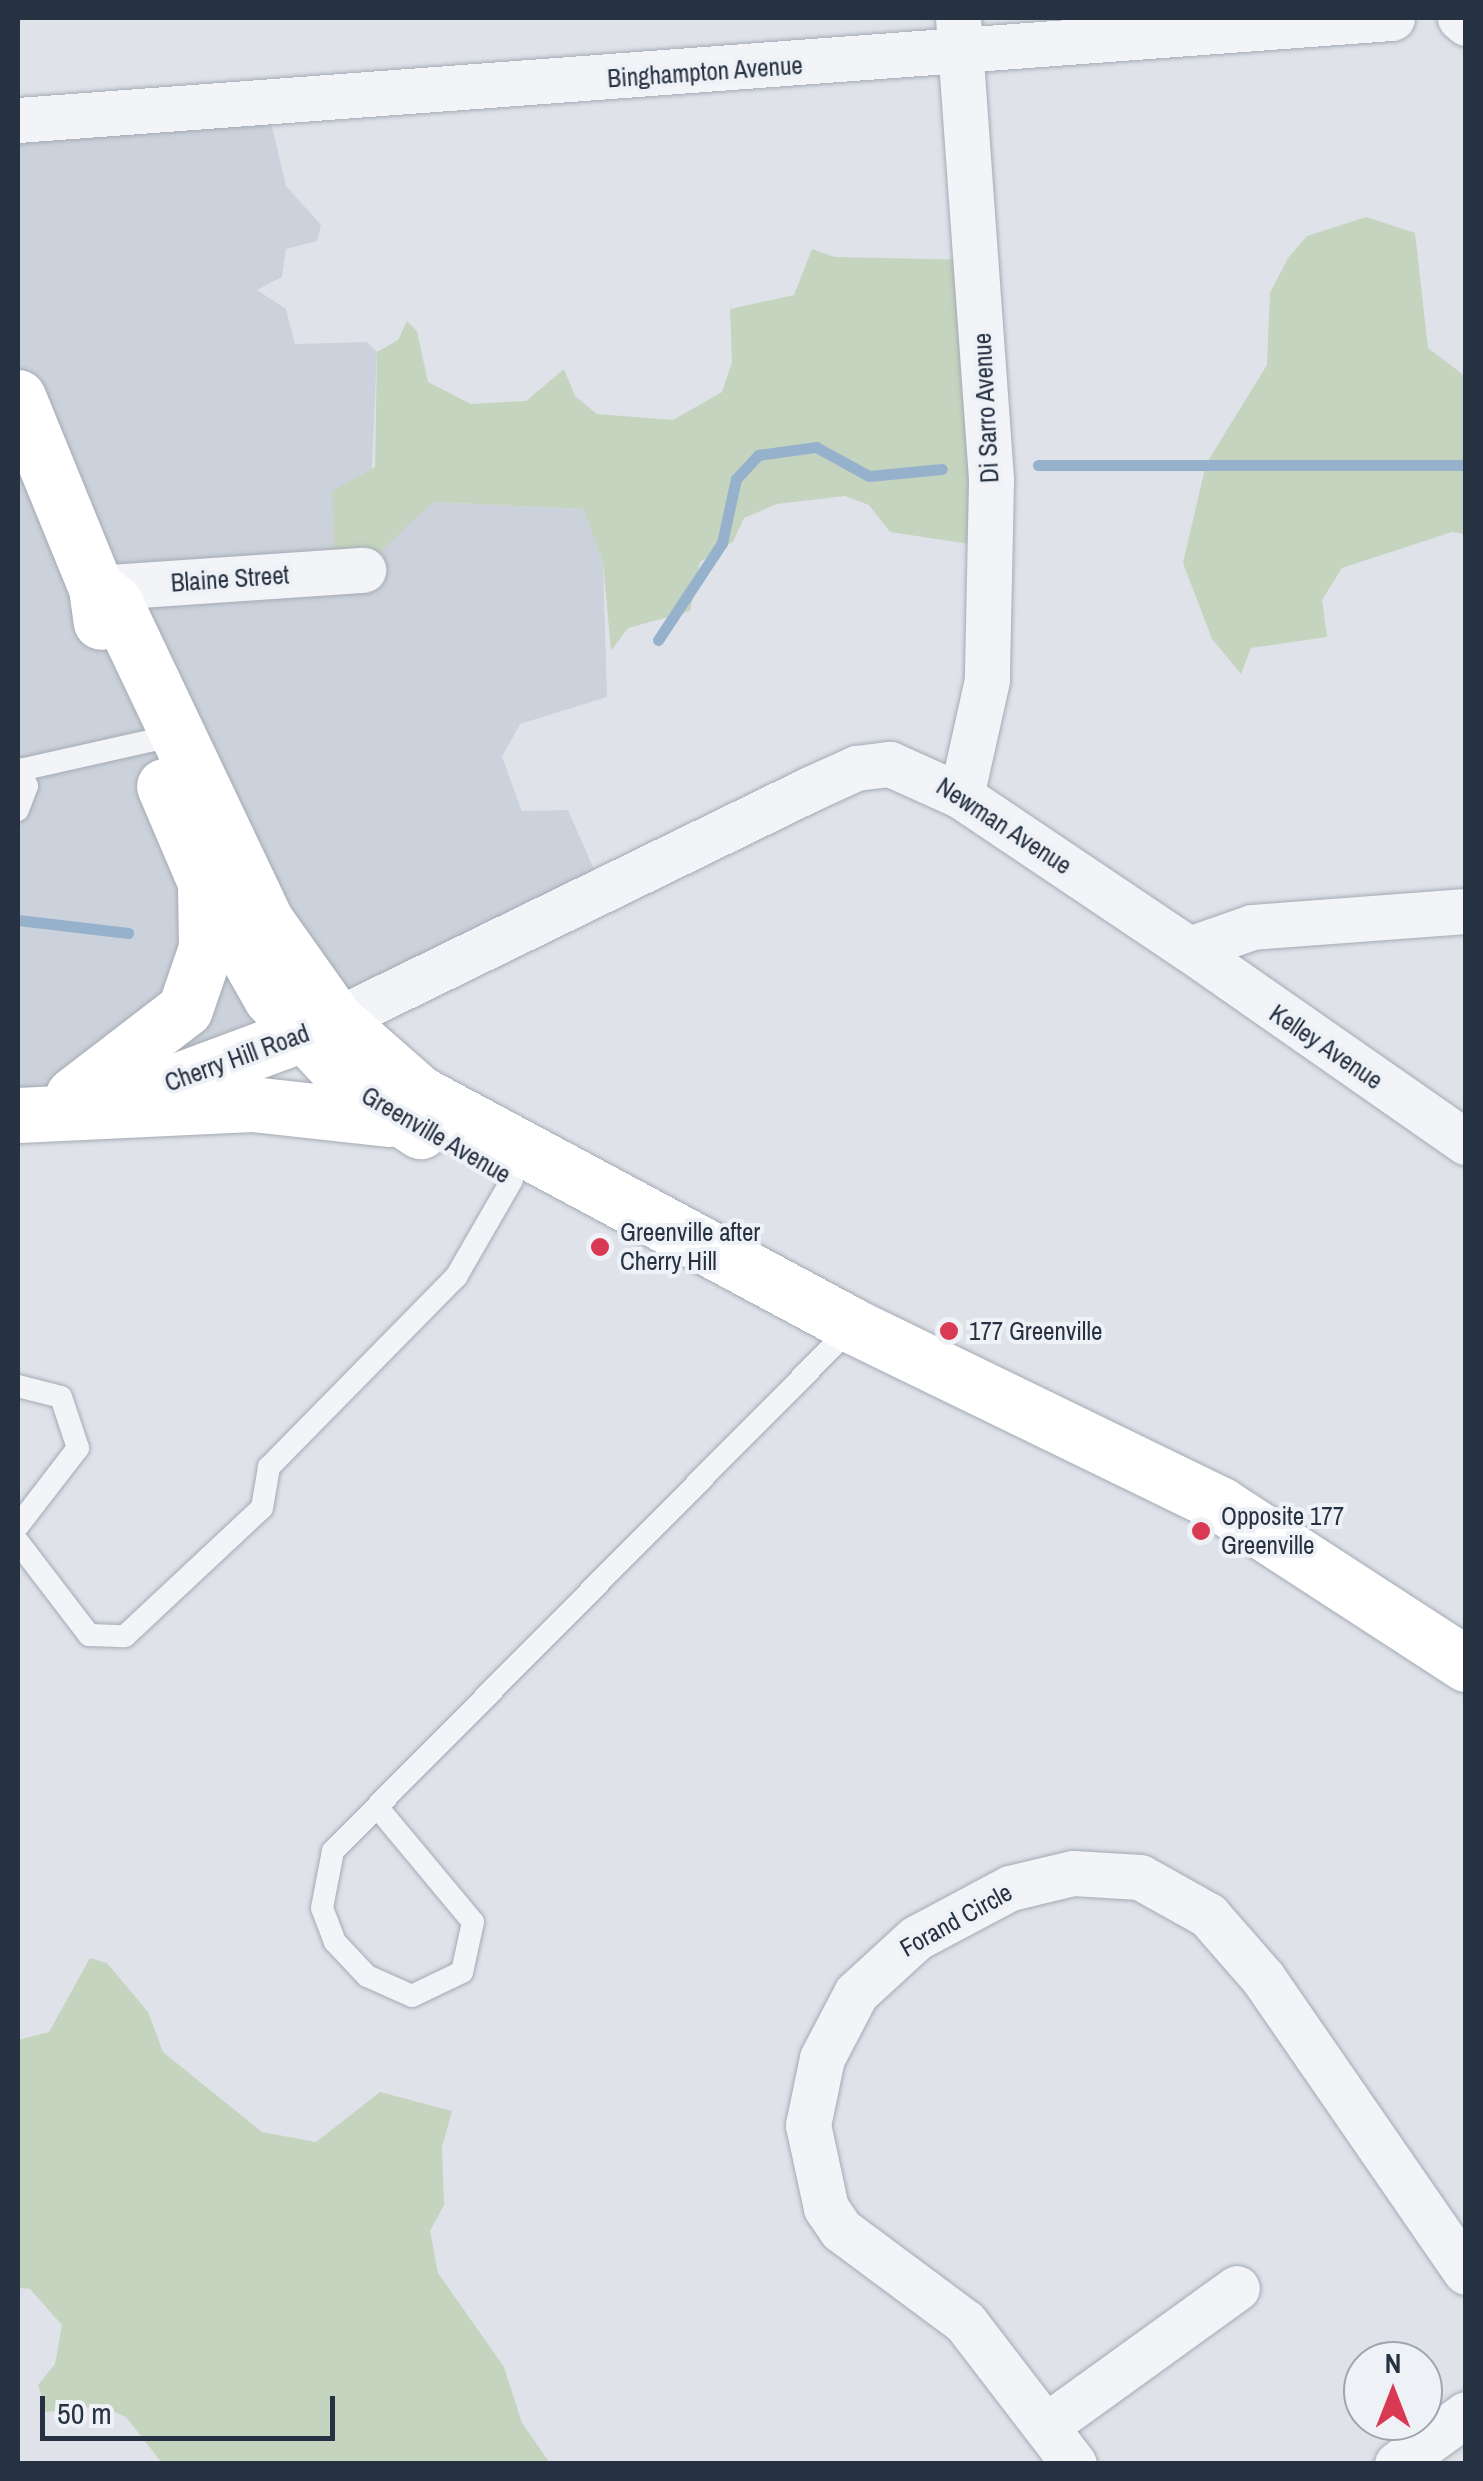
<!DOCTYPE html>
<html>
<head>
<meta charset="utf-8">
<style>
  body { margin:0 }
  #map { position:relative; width:1483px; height:2481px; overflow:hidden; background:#dfe3e9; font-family:"Archivo Narrow",sans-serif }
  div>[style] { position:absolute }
  .built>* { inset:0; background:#ccd2db }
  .green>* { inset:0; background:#c5d4bf }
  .stream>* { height:11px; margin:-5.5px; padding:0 5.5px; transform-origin:5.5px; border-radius:5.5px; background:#96b1cc }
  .roads { filter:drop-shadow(0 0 2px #a4aab4) drop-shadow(0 0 2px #a4aab4) }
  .lane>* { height:22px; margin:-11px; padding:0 11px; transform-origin:11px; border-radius:11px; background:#f2f4f7 }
  .street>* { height:45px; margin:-22.5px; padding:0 22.5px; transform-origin:22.5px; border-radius:22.5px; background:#f2f4f7 }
  .secondary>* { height:55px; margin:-27.5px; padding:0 27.5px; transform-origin:27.5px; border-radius:27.5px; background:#fff }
  .dots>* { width:28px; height:28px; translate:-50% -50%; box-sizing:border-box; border:5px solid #eef2f7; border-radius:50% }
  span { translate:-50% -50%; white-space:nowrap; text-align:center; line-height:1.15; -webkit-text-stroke:8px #eef2f7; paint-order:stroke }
  .street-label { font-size:25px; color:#263142 }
  .poi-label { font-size:25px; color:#263142 }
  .left { translate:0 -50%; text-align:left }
  .frame { position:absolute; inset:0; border:20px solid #263142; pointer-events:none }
  .north { position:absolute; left:1343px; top:2341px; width:100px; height:100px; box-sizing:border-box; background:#eef2f7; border:2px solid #9ea5af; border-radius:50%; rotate:0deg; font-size:28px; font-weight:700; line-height:40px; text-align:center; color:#263142 }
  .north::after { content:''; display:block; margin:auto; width:35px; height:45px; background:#d93953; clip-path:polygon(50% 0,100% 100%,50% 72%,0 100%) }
  .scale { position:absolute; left:40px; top:2396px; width:295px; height:45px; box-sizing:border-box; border:5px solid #263142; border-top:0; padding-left:12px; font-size:30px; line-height:35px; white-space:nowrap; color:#263142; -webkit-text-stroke:8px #eef2f7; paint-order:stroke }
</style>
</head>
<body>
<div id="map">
  <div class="built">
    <i style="clip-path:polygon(270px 118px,286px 186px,321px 225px,317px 241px,286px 249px,282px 277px,257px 290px,286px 309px,295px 344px,367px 342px,377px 352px,368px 562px,432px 502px,583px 509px,603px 563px,607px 697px,520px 724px,502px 757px,522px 811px,568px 810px,607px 899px,18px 1111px,18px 140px)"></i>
  </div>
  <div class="green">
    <i style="clip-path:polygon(1366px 217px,1415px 233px,1428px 348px,1465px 376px,1465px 534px,1452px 532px,1342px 568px,1322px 600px,1327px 637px,1251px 648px,1241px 674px,1212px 639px,1183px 563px,1206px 464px,1267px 365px,1270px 293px,1288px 258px,1307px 236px)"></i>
    <i style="clip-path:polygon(812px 249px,835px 257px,979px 260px,989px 547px,890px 532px,869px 505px,845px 496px,777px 504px,744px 518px,733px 542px,700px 562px,690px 611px,628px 628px,611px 651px,603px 563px,583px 509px,433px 502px,368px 563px,335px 566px,332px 491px,375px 467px,377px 352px,398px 340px,407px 321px,417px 331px,428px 382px,471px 404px,526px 401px,564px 369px,575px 396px,597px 414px,673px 420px,722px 392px,732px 362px,730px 309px,794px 295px)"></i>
    <i style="clip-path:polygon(90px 1958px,107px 1963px,148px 2012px,163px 2052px,262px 2132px,316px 2142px,380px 2092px,452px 2111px,442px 2147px,444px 2205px,430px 2231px,438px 2273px,504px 2367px,522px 2423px,550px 2463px,162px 2463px,126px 2417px,101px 2406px,46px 2412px,38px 2385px,55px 2364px,62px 2325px,30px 2289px,18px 2288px,18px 2040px,49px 2032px)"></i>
  </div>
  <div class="stream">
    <i style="left:1038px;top:465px;width:428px"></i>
    <i style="left:658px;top:640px;width:116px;rotate:-56.6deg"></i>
    <i style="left:722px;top:543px;width:66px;rotate:-77.7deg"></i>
    <i style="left:736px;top:479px;width:33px;rotate:-47deg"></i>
    <i style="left:758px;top:455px;width:59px;rotate:-7.9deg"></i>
    <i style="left:816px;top:447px;width:60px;rotate:28.7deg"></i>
    <i style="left:869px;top:476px;width:73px;rotate:-5.5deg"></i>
    <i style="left:18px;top:920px;width:111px;rotate:6.7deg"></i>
  </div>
  <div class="roads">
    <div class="lane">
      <i style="left:18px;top:769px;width:19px;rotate:62deg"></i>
      <i style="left:27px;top:786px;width:26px;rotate:111deg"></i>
      <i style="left:20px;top:770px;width:160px;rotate:-12.6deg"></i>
      <i style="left:18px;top:1386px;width:44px;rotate:14.3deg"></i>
      <i style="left:61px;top:1397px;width:54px;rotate:71.6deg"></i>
      <i style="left:78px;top:1448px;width:98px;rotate:127.6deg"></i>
      <i style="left:18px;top:1542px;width:117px;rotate:52.6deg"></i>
      <i style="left:89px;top:1635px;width:36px;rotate:2deg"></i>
      <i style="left:125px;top:1636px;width:187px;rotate:-43.1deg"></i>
      <i style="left:262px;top:1508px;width:42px;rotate:-80.3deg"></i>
      <i style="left:269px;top:1467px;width:267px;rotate:-45.5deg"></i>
      <i style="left:456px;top:1277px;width:112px;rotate:-60deg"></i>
      <i style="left:378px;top:1808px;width:148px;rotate:50.2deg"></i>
      <i style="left:473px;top:1922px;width:51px;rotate:102.4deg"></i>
      <i style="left:462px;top:1972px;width:55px;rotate:154.4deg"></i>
      <i style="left:412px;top:1996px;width:49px;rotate:-156deg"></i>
      <i style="left:367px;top:1976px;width:47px;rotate:-133.3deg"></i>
      <i style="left:335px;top:1942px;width:36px;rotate:-111deg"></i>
      <i style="left:322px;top:1908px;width:58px;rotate:-79.1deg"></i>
      <i style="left:333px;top:1851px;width:739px;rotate:-45.27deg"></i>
    </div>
    <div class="street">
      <i style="left:958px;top:18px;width:464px;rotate:85.9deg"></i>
      <i style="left:991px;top:481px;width:199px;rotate:91.2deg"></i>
      <i style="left:987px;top:680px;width:119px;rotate:102.6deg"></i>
      <i style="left:1460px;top:18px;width:8px;rotate:40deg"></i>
      <i style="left:18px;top:120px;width:1378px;rotate:-4.25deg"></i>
      <i style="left:96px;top:588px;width:268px;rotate:-3.9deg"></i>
      <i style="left:1189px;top:949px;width:338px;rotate:34.9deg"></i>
      <i style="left:336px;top:1020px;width:527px;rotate:-25.98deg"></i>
      <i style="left:810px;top:789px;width:51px;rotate:-24.5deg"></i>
      <i style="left:856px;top:768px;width:34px;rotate:-7deg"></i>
      <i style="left:890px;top:764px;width:78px;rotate:24.3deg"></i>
      <i style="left:961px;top:796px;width:275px;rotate:33.9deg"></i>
      <i style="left:1189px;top:949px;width:67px;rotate:-19.2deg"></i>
      <i style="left:1252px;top:927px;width:215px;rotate:-4.3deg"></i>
      <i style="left:1047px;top:2425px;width:234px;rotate:-35.8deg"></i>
      <i style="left:1074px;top:2464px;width:179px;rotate:-127.5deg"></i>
      <i style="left:965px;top:2322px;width:154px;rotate:-143.4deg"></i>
      <i style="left:841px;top:2230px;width:27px;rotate:-124deg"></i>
      <i style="left:826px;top:2208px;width:85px;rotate:-102.2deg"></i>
      <i style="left:808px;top:2125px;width:68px;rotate:-78.2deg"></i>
      <i style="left:822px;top:2058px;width:73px;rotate:-62.4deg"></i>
      <i style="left:856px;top:1993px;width:81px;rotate:-42.5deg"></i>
      <i style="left:916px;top:1938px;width:106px;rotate:-28deg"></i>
      <i style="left:1010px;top:1888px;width:65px;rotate:-13.4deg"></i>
      <i style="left:1073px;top:1873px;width:67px;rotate:3.4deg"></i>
      <i style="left:1140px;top:1877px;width:78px;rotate:29.2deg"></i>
      <i style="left:1208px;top:1915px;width:84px;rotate:48.9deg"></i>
      <i style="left:1263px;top:1978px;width:357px;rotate:55.4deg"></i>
      <i style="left:1397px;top:2464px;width:85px;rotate:-35.9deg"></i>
    </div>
    <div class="secondary">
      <i style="left:18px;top:397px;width:206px;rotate:67.8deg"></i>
      <i style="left:96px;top:588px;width:34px;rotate:82deg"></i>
      <i style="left:96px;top:588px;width:24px;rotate:38deg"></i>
      <i style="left:115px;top:603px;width:352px;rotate:64.6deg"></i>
      <i style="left:266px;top:921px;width:121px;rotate:54.7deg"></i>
      <i style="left:336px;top:1020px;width:111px;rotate:41.3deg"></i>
      <i style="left:419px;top:1093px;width:493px;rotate:28.2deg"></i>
      <i style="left:853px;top:1326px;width:409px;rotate:25.9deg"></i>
      <i style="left:1221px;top:1505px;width:292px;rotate:33deg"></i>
      <i style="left:164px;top:786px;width:104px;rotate:66.9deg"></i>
      <i style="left:205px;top:882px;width:133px;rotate:60.4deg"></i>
      <i style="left:271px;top:998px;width:125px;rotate:47deg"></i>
      <i style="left:356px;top:1089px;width:77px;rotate:33.3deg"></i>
      <i style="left:157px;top:1088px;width:184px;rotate:-20.4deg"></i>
      <i style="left:73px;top:1095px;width:141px;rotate:-37.5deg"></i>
      <i style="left:185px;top:1009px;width:65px;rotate:-71deg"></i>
      <i style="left:206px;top:948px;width:64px;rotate:-90.9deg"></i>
      <i style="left:18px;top:1115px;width:234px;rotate:-2.7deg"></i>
      <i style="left:252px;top:1104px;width:137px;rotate:6.3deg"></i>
    </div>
  </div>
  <div class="dots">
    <i style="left:600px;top:1247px;background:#d93953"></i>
    <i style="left:949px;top:1331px;background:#d93953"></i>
    <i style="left:1201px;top:1531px;background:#d93953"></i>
  </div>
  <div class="street-label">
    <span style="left:705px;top:72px;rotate:-4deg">Binghampton Avenue</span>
    <span style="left:986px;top:408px;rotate:-93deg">Di Sarro Avenue</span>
    <span style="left:230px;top:579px;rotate:-4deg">Blaine Street</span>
    <span style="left:1004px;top:826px;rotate:33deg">Newman Avenue</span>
    <span style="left:1326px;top:1047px;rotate:34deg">Kelley Avenue</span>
    <span style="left:237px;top:1058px;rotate:-20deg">Cherry Hill Road</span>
    <span style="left:436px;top:1135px;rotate:30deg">Greenville Avenue</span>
    <span style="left:956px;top:1920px;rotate:-29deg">Forand Circle</span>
  </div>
  <div class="poi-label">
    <span class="left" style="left:620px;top:1247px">Greenville after<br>Cherry Hill</span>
    <span class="left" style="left:969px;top:1331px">177 Greenville</span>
    <span class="left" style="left:1221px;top:1531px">Opposite 177<br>Greenville</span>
  </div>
  <div class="frame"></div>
  <div class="north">N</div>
  <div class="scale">50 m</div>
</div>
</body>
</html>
